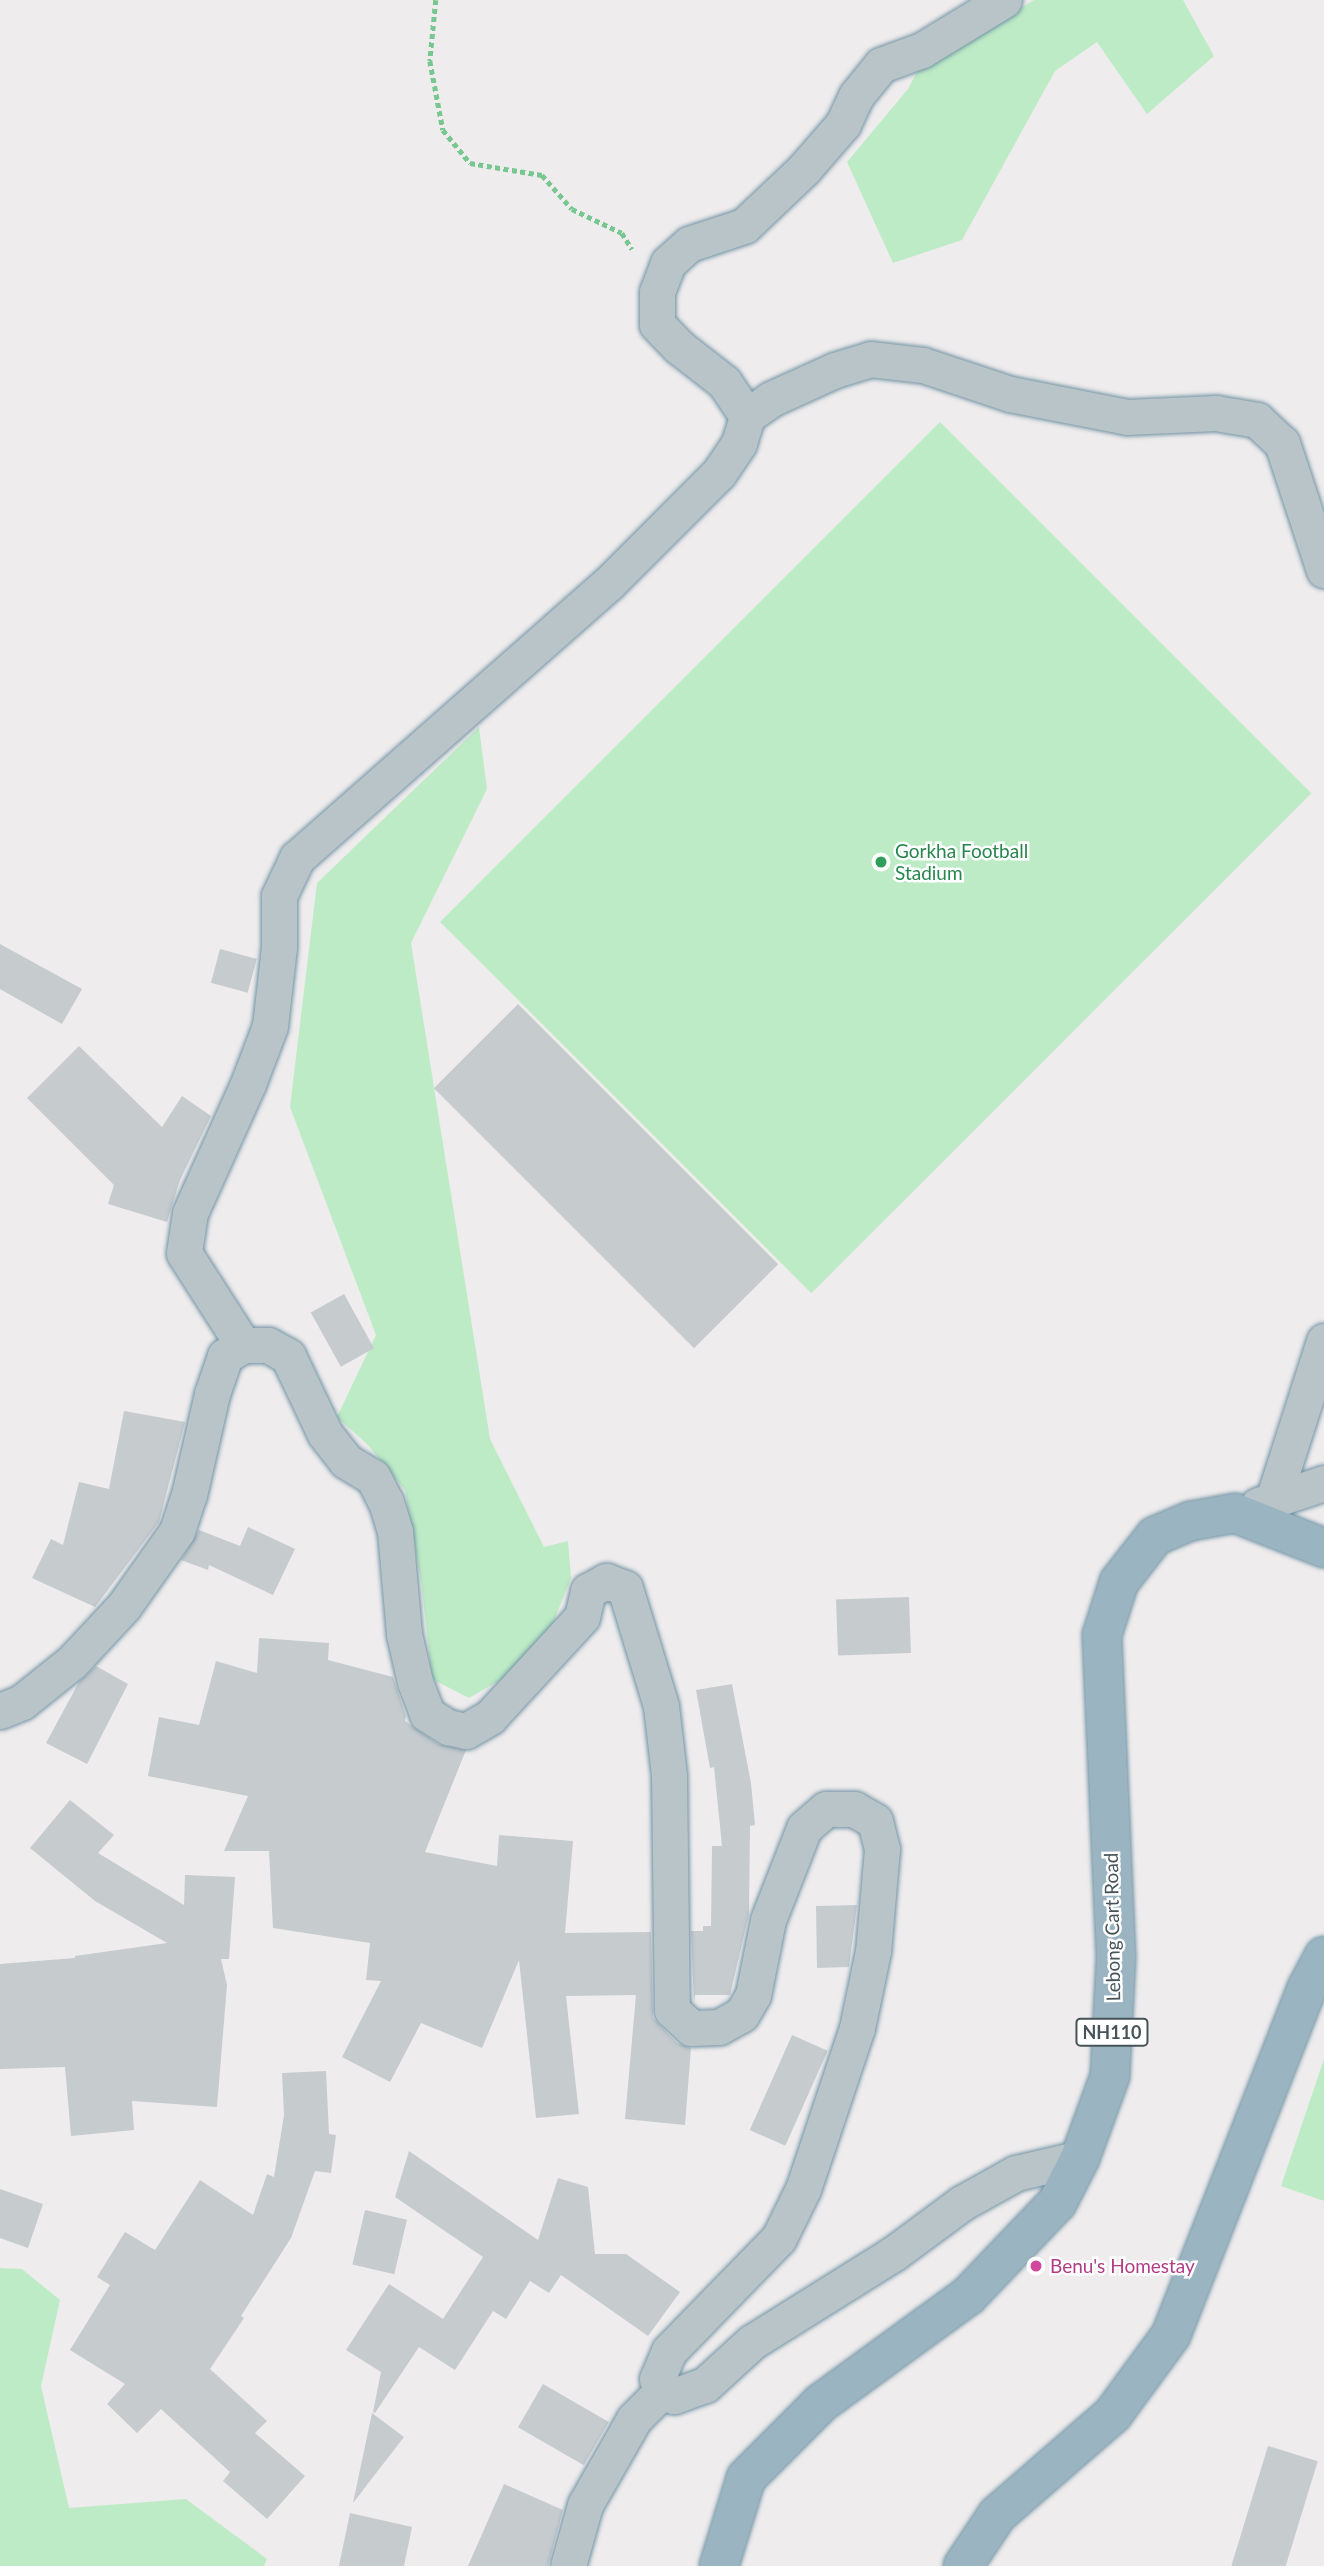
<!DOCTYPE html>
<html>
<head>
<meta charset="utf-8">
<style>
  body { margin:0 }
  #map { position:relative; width:1324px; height:2566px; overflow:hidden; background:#efeced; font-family:Lato,sans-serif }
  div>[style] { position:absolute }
  .green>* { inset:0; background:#bdebc6; transform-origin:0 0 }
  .building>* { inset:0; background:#c6cbce; transform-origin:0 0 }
  .path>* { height:4.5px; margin-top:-2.25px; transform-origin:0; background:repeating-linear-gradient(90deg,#78c690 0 5px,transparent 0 8.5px) }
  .roads { filter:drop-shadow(0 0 2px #7294a4) drop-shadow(0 0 2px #7294a4) }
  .minor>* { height:35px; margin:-17.5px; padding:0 17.5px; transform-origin:17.5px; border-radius:17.5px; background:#b9c4c8 }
  .trunk>* { height:38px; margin:-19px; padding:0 19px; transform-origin:19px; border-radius:19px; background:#9ab5c1 }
  .dots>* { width:19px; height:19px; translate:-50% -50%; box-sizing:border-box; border:4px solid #fff; border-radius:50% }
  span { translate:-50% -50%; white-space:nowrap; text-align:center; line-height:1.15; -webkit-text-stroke:5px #fff; paint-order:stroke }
  .shield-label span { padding:2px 5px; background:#fff; border:2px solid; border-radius:5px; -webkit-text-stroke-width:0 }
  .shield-label { font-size:18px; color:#465358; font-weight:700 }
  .leisure-label { font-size:19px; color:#27864d }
  .left { translate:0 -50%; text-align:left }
  .street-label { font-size:19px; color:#465358 }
  .hotel-label { font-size:19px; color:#b23c85 }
</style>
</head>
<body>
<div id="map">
  <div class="green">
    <i style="clip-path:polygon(1034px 0,1183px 0,1214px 56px,1147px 114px,1097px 42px,1055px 71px,962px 240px,893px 263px,847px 162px,908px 89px,919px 68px)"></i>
    <i style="left:940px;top:422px;width:525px;height:707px;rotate:45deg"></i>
    <i style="clip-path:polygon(479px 727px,487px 789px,411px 943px,490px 1439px,544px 1547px,568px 1541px,571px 1578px,551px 1628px,504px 1678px,469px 1698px,432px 1679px,421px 1581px,405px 1490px,367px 1444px,337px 1417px,376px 1335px,290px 1107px,317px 883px)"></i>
    <i style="clip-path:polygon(1324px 2059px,1324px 2201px,1281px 2186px)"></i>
    <i style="clip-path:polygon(0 2268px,22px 2269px,60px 2300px,41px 2386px,69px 2508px,186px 2499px,267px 2559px,264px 2566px,0 2566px)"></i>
  </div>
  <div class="building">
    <i style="clip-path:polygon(0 944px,82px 989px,62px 1024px,0 989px)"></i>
    <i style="left:220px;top:949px;width:38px;height:35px;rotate:15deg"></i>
    <i style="left:518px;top:1004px;width:368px;height:119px;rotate:45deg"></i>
    <i style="clip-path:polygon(79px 1046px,162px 1127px,182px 1096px,211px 1116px,180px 1180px,167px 1222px,108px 1204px,114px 1185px,27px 1098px)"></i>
    <i style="left:344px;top:1294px;width:62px;height:38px;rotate:61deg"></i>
    <i style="clip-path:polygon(124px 1411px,185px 1422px,159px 1522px,95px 1607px,32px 1578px,51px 1539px,63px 1545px,79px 1482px,109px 1489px)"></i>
    <i style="clip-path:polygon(248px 1527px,295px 1549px,273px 1595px,209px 1565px,208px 1570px,181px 1560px,199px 1530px,240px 1546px)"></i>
    <i style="left:909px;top:1597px;width:56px;height:73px;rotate:88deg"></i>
    <i style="clip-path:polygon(259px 1638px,329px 1643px,328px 1660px,393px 1677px,406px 1716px,405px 1721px,438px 1744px,466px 1750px,425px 1852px,497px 1866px,499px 1835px,573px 1841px,565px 1933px,651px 1932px,653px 2018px,677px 2043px,691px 2048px,685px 2125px,625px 2119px,636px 1995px,566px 1996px,579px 2114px,536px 2118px,519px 1960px,482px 2048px,421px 2023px,390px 2082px,342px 2057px,381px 1981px,366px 1980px,370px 1943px,273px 1928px,269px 1851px,224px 1851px,248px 1796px,148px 1776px,159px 1717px,199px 1725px,216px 1661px,257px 1673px)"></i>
    <i style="clip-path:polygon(96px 1666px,128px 1684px,87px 1764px,46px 1743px,79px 1682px)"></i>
    <i style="clip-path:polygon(732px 1684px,751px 1783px,755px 1825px,750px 1826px,749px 1914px,730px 1995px,695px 1995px,694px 2003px,691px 1931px,703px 1931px,703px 1926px,711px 1926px,712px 1846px,722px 1846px,714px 1767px,710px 1768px,696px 1690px)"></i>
    <i style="clip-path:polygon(70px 1800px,114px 1835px,98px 1853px,184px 1905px,185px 1875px,235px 1877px,229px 1959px,221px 1959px,227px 1985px,217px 2107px,132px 2101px,134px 2130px,71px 2136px,65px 2067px,0 2069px,0 1964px,75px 1958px,75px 1956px,167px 1943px,95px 1901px,30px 1848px)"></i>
    <i style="clip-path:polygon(857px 1905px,849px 1967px,817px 1968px,816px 1906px)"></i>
    <i style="left:792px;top:2035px;width:39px;height:104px;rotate:24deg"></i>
    <i style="clip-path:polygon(326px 2071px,329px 2134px,336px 2135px,331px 2173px,315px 2171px,291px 2238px,241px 2316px,244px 2318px,210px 2369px,267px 2421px,255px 2433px,305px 2476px,267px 2519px,223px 2481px,230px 2472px,161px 2409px,137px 2433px,107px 2404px,125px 2384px,70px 2350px,110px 2285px,97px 2277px,125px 2232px,155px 2250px,200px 2180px,253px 2215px,267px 2174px,274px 2177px,284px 2115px,282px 2073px)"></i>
    <i style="clip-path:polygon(409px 2151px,538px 2240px,558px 2178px,588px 2187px,595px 2254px,626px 2254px,680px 2292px,648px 2336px,561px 2275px,549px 2293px,530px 2281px,506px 2319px,493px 2311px,455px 2370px,419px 2347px,375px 2413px,373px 2412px,381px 2372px,346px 2350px,389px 2284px,443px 2319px,483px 2257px,395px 2197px)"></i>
    <i style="clip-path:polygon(0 2189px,43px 2204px,28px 2248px,0 2238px)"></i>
    <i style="left:365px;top:2210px;width:43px;height:56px;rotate:13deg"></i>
    <i style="left:543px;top:2384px;width:76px;height:50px;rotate:30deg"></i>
    <i style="clip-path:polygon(372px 2413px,404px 2437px,353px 2503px)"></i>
    <i style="left:1268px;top:2446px;width:52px;height:125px;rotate:17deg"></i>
    <i style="clip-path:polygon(504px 2484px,563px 2510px,548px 2566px,468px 2566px)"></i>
    <i style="clip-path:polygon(350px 2513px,412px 2527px,404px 2566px,339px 2566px)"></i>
  </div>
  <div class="path">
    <i style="left:436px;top:0;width:61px;rotate:95.6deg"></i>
    <i style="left:430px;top:61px;width:70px;rotate:79.3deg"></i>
    <i style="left:443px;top:130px;width:43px;rotate:50.7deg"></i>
    <i style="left:470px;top:163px;width:73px;rotate:9.5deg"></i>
    <i style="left:542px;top:175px;width:45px;rotate:48.6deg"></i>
    <i style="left:572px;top:209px;width:55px;rotate:25.6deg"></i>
    <i style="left:622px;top:233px;width:19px;rotate:58deg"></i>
  </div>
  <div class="roads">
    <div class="minor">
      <i style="left:747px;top:416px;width:29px;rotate:-35deg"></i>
      <i style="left:771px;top:399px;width:70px;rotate:-24.4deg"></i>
      <i style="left:835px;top:370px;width:37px;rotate:-17deg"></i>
      <i style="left:870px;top:359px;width:53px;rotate:6.5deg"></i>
      <i style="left:923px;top:365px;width:92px;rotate:18.4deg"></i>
      <i style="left:1010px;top:394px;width:119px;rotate:11.1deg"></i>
      <i style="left:1127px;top:417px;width:89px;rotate:-2.6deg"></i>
      <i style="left:1216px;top:413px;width:42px;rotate:9.7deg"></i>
      <i style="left:1257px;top:420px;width:34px;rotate:43deg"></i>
      <i style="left:1282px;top:443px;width:134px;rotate:71.7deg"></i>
      <i style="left:243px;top:1345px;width:109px;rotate:-122.7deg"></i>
      <i style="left:184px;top:1253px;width:40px;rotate:-81.5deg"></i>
      <i style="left:190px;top:1213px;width:141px;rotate:-65.8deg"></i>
      <i style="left:248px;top:1084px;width:62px;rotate:-69.2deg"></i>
      <i style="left:270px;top:1026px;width:80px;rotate:-83.5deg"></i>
      <i style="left:279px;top:947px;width:51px;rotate:-90deg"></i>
      <i style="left:279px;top:896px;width:42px;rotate:-64.7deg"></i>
      <i style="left:297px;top:858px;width:414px;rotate:-41.4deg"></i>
      <i style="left:608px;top:584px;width:157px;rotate:-45deg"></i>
      <i style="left:719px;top:473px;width:36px;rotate:-56deg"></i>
      <i style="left:739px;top:443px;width:28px;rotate:-73deg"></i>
      <i style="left:747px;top:416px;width:41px;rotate:-124.1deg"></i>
      <i style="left:724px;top:382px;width:57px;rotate:-142.1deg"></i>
      <i style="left:679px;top:347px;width:32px;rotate:-134deg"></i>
      <i style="left:657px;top:324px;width:32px;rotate:-90deg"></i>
      <i style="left:657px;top:292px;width:31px;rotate:-69deg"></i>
      <i style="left:668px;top:263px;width:28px;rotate:-42deg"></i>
      <i style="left:689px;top:244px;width:58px;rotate:-18.1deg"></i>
      <i style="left:744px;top:226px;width:83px;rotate:-43.5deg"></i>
      <i style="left:804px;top:169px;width:60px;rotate:-49.1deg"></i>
      <i style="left:843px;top:124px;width:31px;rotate:-65deg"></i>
      <i style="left:856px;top:96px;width:40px;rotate:-51deg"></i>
      <i style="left:881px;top:65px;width:44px;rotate:-20.1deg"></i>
      <i style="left:922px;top:50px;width:96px;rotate:-31.4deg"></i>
      <i style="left:1273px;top:1500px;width:167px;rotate:-72.2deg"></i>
      <i style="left:1258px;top:1505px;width:70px;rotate:-18.4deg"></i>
      <i style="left:0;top:1711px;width:24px;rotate:-22deg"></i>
      <i style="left:22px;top:1702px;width:64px;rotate:-38.7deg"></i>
      <i style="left:72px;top:1662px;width:76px;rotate:-47.1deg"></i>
      <i style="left:124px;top:1606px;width:92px;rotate:-54.8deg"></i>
      <i style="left:177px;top:1531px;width:38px;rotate:-72deg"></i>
      <i style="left:189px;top:1495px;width:104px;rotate:-77.2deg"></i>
      <i style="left:212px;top:1394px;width:40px;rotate:-71.1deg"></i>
      <i style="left:225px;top:1356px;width:21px;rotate:-31deg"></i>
      <i style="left:243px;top:1345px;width:25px"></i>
      <i style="left:268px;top:1345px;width:23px;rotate:29deg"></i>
      <i style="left:288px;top:1356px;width:86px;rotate:64.6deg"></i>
      <i style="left:325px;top:1434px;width:34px;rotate:52deg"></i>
      <i style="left:346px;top:1461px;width:31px;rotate:31deg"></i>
      <i style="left:373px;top:1477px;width:28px;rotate:63deg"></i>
      <i style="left:386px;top:1502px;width:30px;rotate:73deg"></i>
      <i style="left:395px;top:1531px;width:103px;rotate:85deg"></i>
      <i style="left:404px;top:1634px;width:49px;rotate:77.1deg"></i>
      <i style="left:415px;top:1682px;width:34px;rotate:69deg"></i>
      <i style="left:427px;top:1714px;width:25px;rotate:32deg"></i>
      <i style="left:448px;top:1727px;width:18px;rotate:13deg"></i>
      <i style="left:466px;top:1731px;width:28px;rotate:-30deg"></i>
      <i style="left:490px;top:1717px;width:136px;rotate:-47.4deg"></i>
      <i style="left:582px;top:1617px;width:27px;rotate:-77deg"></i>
      <i style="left:588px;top:1591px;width:21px;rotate:-29deg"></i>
      <i style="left:606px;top:1581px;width:20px;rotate:20deg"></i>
      <i style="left:625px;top:1588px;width:123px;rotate:73deg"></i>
      <i style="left:661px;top:1706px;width:69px;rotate:83.4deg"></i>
      <i style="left:669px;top:1775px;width:235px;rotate:89.3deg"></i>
      <i style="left:672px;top:2010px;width:26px;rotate:43deg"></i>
      <i style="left:691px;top:2028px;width:28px;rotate:-2deg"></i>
      <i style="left:719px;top:2027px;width:26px;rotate:-29deg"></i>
      <i style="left:742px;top:2014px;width:22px;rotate:-60deg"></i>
      <i style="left:753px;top:1995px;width:76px;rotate:-78.7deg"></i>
      <i style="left:768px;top:1920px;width:99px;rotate:-68.6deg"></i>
      <i style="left:804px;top:1828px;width:29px;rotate:-41deg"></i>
      <i style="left:826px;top:1809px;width:28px"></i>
      <i style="left:854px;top:1809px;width:24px;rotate:30deg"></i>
      <i style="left:875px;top:1821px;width:29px;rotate:76deg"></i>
      <i style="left:882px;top:1849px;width:102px;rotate:95deg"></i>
      <i style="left:873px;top:1951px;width:79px;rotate:101.7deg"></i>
      <i style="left:857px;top:2028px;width:170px;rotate:108.5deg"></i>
      <i style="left:803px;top:2189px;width:55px;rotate:116.1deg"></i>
      <i style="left:779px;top:2238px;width:158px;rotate:134.2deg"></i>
      <i style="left:669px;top:2351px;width:30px;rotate:113deg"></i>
      <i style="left:657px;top:2379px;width:13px;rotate:67deg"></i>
      <i style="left:662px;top:2391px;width:13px;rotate:23deg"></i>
      <i style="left:674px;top:2396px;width:33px;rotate:-20deg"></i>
      <i style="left:705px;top:2385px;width:64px;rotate:-42.5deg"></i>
      <i style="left:752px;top:2342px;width:166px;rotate:-32deg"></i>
      <i style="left:893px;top:2254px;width:86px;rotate:-36.5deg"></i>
      <i style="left:962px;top:2203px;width:62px;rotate:-29.1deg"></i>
      <i style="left:1016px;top:2173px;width:66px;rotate:-13.2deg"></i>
      <i style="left:568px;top:2566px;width:63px;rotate:-74.4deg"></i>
      <i style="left:585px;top:2505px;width:99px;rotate:-60.3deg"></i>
      <i style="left:634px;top:2419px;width:40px;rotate:-45deg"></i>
    </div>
    <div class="trunk">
      <i style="left:719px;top:2566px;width:92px;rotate:-72.9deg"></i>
      <i style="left:746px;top:2478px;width:106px;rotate:-45deg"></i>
      <i style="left:821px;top:2403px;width:182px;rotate:-36.1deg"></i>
      <i style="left:968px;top:2296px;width:129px;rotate:-46.3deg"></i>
      <i style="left:1057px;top:2203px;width:51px;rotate:-62.9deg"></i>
      <i style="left:1080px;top:2158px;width:87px;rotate:-69.9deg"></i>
      <i style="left:1110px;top:2076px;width:119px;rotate:-87.1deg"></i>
      <i style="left:1116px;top:1957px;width:322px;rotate:-92.5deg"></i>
      <i style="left:1102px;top:1635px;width:56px;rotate:-72.2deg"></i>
      <i style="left:1119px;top:1582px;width:58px;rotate:-52deg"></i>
      <i style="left:1155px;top:1536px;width:39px;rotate:-23deg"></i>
      <i style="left:1191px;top:1521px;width:45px;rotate:-10.3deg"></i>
      <i style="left:1235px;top:1513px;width:96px;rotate:21.5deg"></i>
      <i style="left:963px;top:2566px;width:61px;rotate:-56.3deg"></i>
      <i style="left:997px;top:2515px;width:154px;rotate:-41deg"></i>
      <i style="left:1113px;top:2414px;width:98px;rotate:-53.7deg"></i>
      <i style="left:1171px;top:2335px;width:373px;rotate:-68.6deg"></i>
      <i style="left:1307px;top:1988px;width:36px;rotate:-62deg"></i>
    </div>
  </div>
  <div class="dots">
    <i style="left:881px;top:862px;background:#2e9e5b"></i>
    <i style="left:1036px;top:2266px;background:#d1479c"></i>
  </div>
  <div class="shield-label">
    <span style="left:1112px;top:2032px">NH110</span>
  </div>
  <div class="leisure-label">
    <span class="left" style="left:895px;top:862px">Gorkha Football<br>Stadium</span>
  </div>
  <div class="street-label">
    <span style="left:1112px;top:1927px;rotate:-91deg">Lebong Cart Road</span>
  </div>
  <div class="hotel-label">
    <span class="left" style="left:1050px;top:2266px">Benu's Homestay</span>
  </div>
</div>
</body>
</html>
